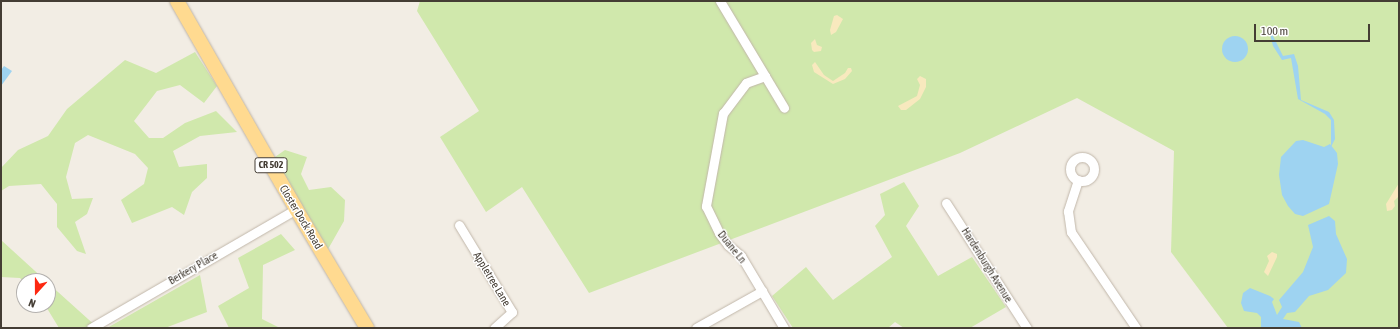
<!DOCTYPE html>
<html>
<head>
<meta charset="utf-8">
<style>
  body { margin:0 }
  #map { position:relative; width:1400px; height:329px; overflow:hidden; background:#f2ede4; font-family:"Asap Condensed",sans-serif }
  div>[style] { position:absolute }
  .green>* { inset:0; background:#d0e8ac }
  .sand>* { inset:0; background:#f8e9be }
  .water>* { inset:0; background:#9ed3f1 }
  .round { border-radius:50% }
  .roads { filter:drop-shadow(0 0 1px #c1b7aa) drop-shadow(0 0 1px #c1b7aa) }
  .street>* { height:9px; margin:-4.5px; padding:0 4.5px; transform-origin:4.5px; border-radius:4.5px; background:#fff }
  .street>.ring { margin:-4.5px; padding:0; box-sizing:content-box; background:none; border:9px solid #fff; border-radius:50% }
  .primary>* { height:14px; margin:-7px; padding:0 7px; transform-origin:7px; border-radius:7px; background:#ffda90 }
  span { translate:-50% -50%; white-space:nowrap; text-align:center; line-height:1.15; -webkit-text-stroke:3px #fff; paint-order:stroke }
  .shield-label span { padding:1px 3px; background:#fff; border:1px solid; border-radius:3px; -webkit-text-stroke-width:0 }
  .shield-label { font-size:10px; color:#443d34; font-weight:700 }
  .street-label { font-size:11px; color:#443d34 }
  .frame { position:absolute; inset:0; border:2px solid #443d34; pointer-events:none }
  .north { position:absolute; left:16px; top:273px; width:40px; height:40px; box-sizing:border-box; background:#fff; border:1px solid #b4b1ae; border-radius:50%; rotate:201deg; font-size:11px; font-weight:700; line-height:16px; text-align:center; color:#443d34 }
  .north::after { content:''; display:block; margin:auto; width:14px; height:18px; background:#fd2810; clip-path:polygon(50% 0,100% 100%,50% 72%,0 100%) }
  .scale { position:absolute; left:1254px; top:24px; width:116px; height:18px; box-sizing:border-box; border:2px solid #443d34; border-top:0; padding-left:5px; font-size:12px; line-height:14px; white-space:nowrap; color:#443d34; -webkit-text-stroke:3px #fff; paint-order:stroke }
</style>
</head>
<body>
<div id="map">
  <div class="green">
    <i style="clip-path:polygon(420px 1px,1399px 1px,1399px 328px,1228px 328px,1171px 252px,1174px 151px,1077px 98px,960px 153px,589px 293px,522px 187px,486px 212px,440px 137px,479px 111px,417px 11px)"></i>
    <i style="clip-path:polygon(195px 52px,217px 86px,204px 103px,180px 85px,157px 91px,134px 121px,149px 138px,163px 138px,185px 123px,216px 111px,237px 132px,200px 136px,173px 151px,179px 167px,207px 164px,207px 178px,192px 192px,184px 215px,172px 207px,132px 223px,121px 200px,144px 184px,148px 168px,135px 154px,88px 135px,75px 143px,66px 177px,72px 199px,93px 198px,87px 214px,75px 222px,86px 254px,77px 251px,57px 227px,57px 204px,41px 184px,9px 186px,1px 191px,1px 168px,18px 150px,48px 136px,67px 109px,125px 60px,156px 73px)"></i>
    <i style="clip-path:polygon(285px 150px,307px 157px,301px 174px,309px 190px,331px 187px,345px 200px,344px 221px,327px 251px,272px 159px)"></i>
    <i style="clip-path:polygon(904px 182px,919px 206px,906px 226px,938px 276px,972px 257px,1006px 307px,970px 328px,904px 328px,895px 322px,888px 328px,793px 328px,772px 296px,806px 267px,833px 300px,892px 257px,875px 226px,885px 215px,880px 194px)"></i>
    <i style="clip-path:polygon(281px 234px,295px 250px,263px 265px,262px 319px,280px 328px,229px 328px,218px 306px,249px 288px,238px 258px)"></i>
    <i style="clip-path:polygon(1px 240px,46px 281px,24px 282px,20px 278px,1px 277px)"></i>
    <i style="clip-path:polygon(200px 275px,207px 312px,165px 328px,107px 328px)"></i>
    <i style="clip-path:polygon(48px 283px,98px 328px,59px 328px,45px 305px,48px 305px)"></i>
  </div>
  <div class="sand">
    <i style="clip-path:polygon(837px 15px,843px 19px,836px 32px,831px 35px,830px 30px,834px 16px)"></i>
    <i style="clip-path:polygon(815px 39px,817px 45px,822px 47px,821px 51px,814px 52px,812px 50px,811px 43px)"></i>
    <i style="clip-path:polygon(815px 62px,824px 75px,833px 81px,845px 73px,848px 68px,851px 68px,852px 71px,845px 79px,833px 84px,814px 72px,812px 65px)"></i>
    <i style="clip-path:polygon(920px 76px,926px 79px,926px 87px,920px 99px,906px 110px,901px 110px,898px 106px,917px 96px,920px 85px,917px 79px)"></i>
    <i style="clip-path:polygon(1399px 183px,1399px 196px,1394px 201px,1395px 206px,1392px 210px,1387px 211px,1386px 204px)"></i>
    <i style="clip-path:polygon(1272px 252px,1277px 254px,1277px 257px,1268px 276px,1264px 272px,1269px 261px,1267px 256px)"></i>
  </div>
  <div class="water">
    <i style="clip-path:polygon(1268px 26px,1283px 56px,1294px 54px,1298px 66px,1301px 100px,1329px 112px,1334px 120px,1335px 139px,1331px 147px,1331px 120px,1325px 114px,1298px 99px,1291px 58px,1282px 60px,1273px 46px)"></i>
    <i class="round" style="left:1222px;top:36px;width:26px;height:26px"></i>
    <i style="clip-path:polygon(4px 66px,12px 71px,1px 86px,1px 70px)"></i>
    <i style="clip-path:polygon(1303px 140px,1324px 147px,1330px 144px,1337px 153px,1338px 164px,1329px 204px,1303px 216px,1295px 214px,1288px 206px,1282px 195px,1279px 175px,1281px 157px,1296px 141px)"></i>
    <i style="clip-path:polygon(1329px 216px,1335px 221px,1336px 234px,1347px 259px,1346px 273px,1328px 290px,1309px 296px,1295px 312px,1287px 313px,1283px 319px,1299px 322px,1302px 328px,1261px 328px,1261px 317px,1257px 313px,1244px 311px,1241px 303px,1243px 293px,1250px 288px,1270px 296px,1274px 299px,1272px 302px,1277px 315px,1282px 307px,1279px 300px,1303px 272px,1313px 247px,1308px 225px)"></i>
  </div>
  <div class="roads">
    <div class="street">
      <i style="left:720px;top:1px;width:87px;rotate:59deg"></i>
      <i style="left:765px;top:76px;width:20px;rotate:160deg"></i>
      <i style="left:746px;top:83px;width:38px;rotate:127deg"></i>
      <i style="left:723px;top:113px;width:95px;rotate:100.4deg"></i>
      <i style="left:706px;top:206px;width:30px;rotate:64deg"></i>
      <i style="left:719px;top:233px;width:15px;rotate:53deg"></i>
      <i style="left:728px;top:245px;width:17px;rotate:40deg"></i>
      <i style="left:741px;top:256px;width:84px;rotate:59.2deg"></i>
      <i style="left:765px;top:76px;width:37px;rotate:59deg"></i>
      <i class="ring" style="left:1070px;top:157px;width:15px;height:15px"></i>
      <i style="left:1078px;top:180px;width:33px;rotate:108deg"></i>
      <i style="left:1068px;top:211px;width:21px;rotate:82deg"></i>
      <i style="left:1071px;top:232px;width:116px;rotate:55.9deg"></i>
      <i style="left:946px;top:203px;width:149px;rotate:57.1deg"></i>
      <i style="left:459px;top:225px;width:102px;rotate:58.7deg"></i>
      <i style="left:512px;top:312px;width:24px;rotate:138deg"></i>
      <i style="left:91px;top:328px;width:237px;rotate:-30.1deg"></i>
      <i style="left:696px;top:328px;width:76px;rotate:-29.3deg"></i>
    </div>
    <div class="primary">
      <i style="left:177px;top:1px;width:240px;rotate:60.2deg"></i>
      <i style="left:296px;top:209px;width:139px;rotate:59.2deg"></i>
    </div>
  </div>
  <div class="shield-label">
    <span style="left:271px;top:165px">CR 502</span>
  </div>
  <div class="street-label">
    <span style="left:301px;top:217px;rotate:59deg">Closter Dock Road</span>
    <span style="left:732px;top:247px;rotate:51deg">Duane Ln</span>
    <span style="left:987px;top:265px;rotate:58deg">Hardenburgh Avenue</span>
    <span style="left:193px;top:268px;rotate:-30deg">Berkery Place</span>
    <span style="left:492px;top:279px;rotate:59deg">Appletree Lane</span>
  </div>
  <div class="frame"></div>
  <div class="north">N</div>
  <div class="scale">100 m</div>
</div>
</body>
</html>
